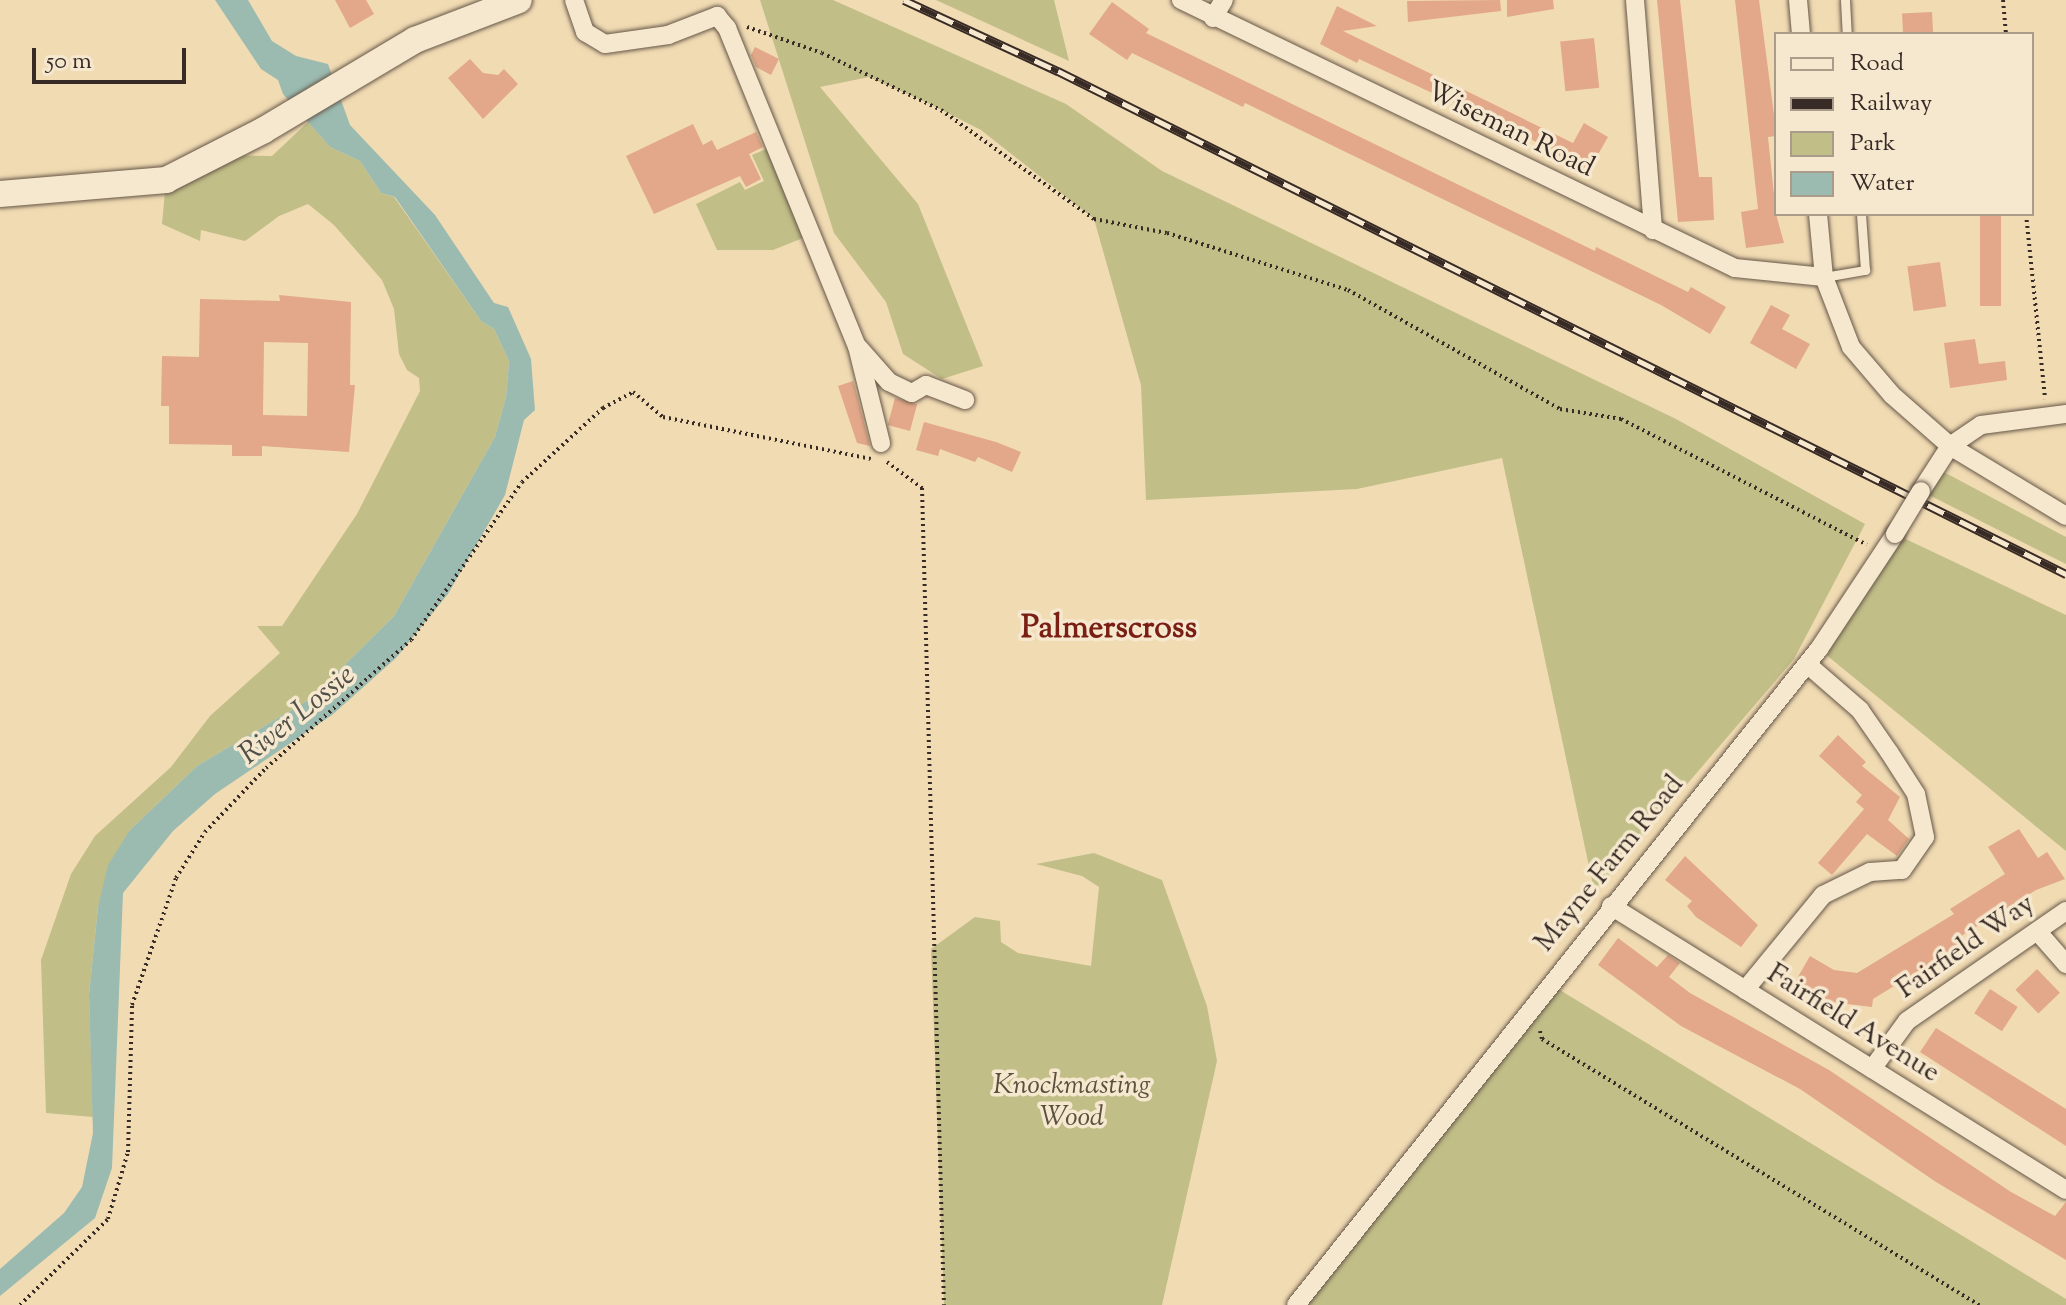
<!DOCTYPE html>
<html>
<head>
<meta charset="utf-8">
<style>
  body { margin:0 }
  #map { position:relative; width:2066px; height:1305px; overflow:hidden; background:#f1dbb3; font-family:"Sorts Mill Goudy",serif }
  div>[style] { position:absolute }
  .green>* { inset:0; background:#c1be88 }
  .water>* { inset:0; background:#9bbbb1 }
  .building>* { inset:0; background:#e2a889; transform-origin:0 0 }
  .path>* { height:4px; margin-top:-2px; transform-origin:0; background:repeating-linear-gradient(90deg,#382b26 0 2px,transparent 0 6px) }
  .roads { filter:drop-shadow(0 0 2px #665749) drop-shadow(0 0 2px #665749) }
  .lane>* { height:9px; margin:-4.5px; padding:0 4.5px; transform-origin:4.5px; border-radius:4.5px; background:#f6e8ce }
  .street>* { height:18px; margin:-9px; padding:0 9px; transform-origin:9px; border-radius:9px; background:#f6e8ce }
  .secondary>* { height:26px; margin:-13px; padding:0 13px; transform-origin:13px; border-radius:13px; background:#f6e8ce }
  .rail>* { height:9px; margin-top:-4.5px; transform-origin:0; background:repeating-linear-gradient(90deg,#f6e8ce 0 18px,#382b26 0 36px); box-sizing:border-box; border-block:2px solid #382b26 }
  .bridges { filter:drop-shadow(0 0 2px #665749) drop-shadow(0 0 2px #665749) }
  .street-bridge>* { height:18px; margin:-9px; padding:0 9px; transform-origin:9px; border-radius:9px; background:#f6e8ce }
  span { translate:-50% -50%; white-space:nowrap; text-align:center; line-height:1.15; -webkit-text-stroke:7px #f6e8ce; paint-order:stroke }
  .street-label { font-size:28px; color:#382b26 }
  .park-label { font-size:28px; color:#5a503e; font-style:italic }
  .water-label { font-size:30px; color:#514f49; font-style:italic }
  .quarter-label { font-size:32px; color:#7a1f14; font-weight:700 }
  .legend { position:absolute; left:1774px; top:32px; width:260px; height:184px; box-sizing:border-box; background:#f6e8ce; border:2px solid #aa9c8b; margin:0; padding:10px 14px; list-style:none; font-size:24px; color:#382b26 }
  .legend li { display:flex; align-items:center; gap:16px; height:40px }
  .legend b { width:40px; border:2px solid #aa9c8b }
  .scale { position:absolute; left:32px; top:48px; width:154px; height:36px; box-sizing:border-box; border:4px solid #382b26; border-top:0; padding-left:10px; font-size:24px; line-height:28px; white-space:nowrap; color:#382b26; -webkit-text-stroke:6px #f6e8ce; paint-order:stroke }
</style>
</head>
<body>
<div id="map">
  <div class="green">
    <i style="clip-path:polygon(760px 0,833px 0,1066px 104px,1162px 171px,1676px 419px,1865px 524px,1794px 659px,1600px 886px,1593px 885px,1502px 458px,1357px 489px,1146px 500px,1141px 385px,1094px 219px,981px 130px,930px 104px,869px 77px,820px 87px,918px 204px,983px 366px,942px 379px,903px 354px,886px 302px,834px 233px)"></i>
    <i style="clip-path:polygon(936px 0,1054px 0,1069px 61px)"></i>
    <i style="clip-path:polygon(308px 122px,330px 147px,360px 161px,381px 193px,394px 197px,481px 321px,494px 329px,509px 361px,506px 397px,495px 437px,394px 616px,310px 699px,197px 766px,130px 830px,98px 907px,89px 995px,93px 1117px,46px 1113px,41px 960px,71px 874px,95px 836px,171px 767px,210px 716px,280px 653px,257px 626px,282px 626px,357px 514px,420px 391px,419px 378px,407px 370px,399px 354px,394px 309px,382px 280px,334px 225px,308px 204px,279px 216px,245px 241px,201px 230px,200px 241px,162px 224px,166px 180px,218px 155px,272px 156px)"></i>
    <i style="clip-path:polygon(769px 148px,803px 238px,773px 250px,717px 250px,696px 204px,740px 182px,745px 190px,764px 181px,752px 155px)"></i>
    <i style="clip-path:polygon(1940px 470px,2066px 537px,2066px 564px,1925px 493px)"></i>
    <i style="clip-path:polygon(1895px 534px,2066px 615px,2066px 851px,1819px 649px)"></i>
    <i style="clip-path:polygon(1094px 853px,1162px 880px,1207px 1006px,1217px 1061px,1162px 1305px,944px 1305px,931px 949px,975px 917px,1000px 921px,1001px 942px,1018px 953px,1091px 966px,1099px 887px,1082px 876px,1036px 864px)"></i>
    <i style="clip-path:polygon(1550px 984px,2066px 1299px,2066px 1305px,1307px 1305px)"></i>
  </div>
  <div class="water">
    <i style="clip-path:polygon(215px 0,248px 0,272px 41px,296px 56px,328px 64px,350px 125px,435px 215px,494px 303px,508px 307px,531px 359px,535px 410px,524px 420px,505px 495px,448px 594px,396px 658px,332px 715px,215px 794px,173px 831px,123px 893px,112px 1168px,95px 1218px,0 1296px,0 1269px,64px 1213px,82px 1187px,93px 1133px,89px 995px,98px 907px,108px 865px,130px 830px,197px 766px,310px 699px,394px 616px,495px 437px,506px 397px,509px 361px,494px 329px,481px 321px,395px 197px,381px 193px,360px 161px,330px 147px,283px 94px,278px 80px,261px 69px)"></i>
  </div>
  <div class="building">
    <i style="clip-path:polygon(335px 0,366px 0,374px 14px,350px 28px)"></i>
    <i style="clip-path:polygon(1500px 0,1501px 11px,1408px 22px,1407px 1px)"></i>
    <i style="clip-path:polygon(1507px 0,1553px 0,1554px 9px,1507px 17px)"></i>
    <i style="clip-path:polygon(1657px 0,1680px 0,1699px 177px,1712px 177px,1714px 220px,1678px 222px)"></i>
    <i style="clip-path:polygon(1735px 0,1759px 0,1776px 130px,1776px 136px,1768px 137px,1776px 214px,1784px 243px,1746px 248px,1741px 212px,1758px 209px)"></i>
    <i style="clip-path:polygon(1112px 2px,1149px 29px,1146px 33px,1595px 251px,1596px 247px,1688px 292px,1691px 287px,1726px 307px,1710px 334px,1661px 305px,1245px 103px,1243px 107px,1132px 53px,1127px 60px,1089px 34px)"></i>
    <i style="clip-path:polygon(1337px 6px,1377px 26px,1343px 31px,1573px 143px,1584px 123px,1608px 137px,1588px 172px,1529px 138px,1359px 59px,1357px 63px,1320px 44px)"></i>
    <i style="left:1932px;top:12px;width:22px;height:30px;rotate:87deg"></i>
    <i style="left:1594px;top:38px;width:50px;height:34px;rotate:84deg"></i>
    <i style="clip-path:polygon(755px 47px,779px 59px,771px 75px,756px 67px,751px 55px)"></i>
    <i style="clip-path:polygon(470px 59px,483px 73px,498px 75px,504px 69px,518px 84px,483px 119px,448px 78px)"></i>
    <i style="clip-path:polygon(693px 124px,703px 145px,712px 140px,717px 150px,756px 132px,763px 147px,749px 154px,761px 179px,746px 187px,740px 176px,654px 214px,626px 156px)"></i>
    <i style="left:1980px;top:214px;width:21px;height:92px"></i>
    <i style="left:1940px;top:262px;width:45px;height:33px;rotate:82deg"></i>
    <i style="clip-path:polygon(evenodd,279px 295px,351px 302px,350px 385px,355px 385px,349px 452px,262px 446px,262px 456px,232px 456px,232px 445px,169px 444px,169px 406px,161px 406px,162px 356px,199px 357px,200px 299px,280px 301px,279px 295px,264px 342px,308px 343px,307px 416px,263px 415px,264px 342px)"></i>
    <i style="clip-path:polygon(1771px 305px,1790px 315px,1782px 329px,1810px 344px,1796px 369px,1750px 343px)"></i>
    <i style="clip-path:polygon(1975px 339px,1979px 364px,2005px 361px,2007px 380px,1950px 388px,1944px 343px)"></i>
    <i style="clip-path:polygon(853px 381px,855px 387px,870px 446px,857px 443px,838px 386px)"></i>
    <i style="left:895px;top:398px;width:23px;height:28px;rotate:15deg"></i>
    <i style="clip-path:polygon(924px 422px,996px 442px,1021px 452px,1012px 472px,978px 457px,975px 462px,940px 449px,938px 456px,916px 450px)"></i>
    <i style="clip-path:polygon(1838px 735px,1866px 762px,1862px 766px,1900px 797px,1888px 820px,1909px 839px,1897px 856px,1867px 834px,1832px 875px,1818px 863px,1864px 809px,1856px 802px,1862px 795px,1819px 756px)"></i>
    <i style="clip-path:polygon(2019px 829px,2038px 858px,2047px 852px,2065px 879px,2036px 890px,1958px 938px,1962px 944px,1873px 999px,1872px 1007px,1831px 1002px,1795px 982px,1810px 956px,1834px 970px,1857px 973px,1954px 914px,1950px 909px,2005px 874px,1988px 847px)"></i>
    <i style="clip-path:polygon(1685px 856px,1758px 925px,1741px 947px,1696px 917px,1687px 906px,1692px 901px,1665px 880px)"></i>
    <i style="clip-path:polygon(1618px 938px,1657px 967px,1668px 955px,1680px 963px,1669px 977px,1690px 993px,1829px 1070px,2011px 1192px,2055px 1216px,2066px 1202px,2066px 1260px,1936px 1182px,1800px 1089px,1681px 1026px,1598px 965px)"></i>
    <i style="left:2037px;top:969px;width:33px;height:30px;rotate:46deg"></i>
    <i style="left:1990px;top:989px;width:33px;height:29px;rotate:33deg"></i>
    <i style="clip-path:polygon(1936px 1028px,2066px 1109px,2066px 1146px,1920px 1052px)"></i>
  </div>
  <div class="path">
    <i style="left:2003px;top:0;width:34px;rotate:85deg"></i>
    <i style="left:747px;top:27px;width:79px;rotate:19.1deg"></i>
    <i style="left:822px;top:53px;width:132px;rotate:25.6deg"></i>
    <i style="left:941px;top:110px;width:188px;rotate:35.5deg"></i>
    <i style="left:1094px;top:219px;width:74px;rotate:10.9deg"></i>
    <i style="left:1167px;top:233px;width:190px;rotate:17.5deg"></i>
    <i style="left:1348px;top:290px;width:243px;rotate:29.3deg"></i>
    <i style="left:1560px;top:409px;width:62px;rotate:9.3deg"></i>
    <i style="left:1621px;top:419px;width:276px;rotate:27.1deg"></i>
    <i style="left:2026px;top:214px;width:186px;rotate:84.1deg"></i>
    <i style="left:887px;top:462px;width:44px;rotate:36.6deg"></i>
    <i style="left:922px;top:488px;width:817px;rotate:88.46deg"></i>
    <i style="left:1540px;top:1031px;width:8px;rotate:76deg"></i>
    <i style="left:1542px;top:1039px;width:512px;rotate:31.33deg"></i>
    <i style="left:20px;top:1305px;width:123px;rotate:-44.3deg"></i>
    <i style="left:108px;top:1219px;width:70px;rotate:-73.4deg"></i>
    <i style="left:128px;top:1152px;width:147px;rotate:-88.4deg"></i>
    <i style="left:132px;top:1005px;width:134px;rotate:-70.9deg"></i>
    <i style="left:176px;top:878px;width:54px;rotate:-57.8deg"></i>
    <i style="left:205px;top:832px;width:88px;rotate:-46.4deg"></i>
    <i style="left:266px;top:768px;width:193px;rotate:-41.4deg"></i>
    <i style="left:411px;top:640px;width:193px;rotate:-54.9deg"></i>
    <i style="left:522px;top:482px;width:110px;rotate:-42.4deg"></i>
    <i style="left:603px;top:408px;width:34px;rotate:-28deg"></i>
    <i style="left:633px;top:392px;width:39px;rotate:40deg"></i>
    <i style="left:663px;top:417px;width:212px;rotate:11.4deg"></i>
  </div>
  <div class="roads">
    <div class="lane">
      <i style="left:1845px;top:0;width:34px;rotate:87deg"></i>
      <i style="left:1824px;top:277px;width:42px;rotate:-9.7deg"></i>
      <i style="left:1865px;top:270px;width:56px;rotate:-94.1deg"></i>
    </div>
    <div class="street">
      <i style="left:574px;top:0;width:34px;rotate:71deg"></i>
      <i style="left:585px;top:32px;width:23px;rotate:31deg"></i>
      <i style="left:605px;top:44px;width:64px;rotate:-8.1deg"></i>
      <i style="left:668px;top:35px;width:53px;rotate:-21.2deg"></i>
      <i style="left:717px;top:16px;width:16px;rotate:50deg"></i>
      <i style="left:727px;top:28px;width:344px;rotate:67.8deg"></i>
      <i style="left:857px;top:346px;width:100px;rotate:76.1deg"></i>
      <i style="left:1181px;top:0;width:615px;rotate:25.82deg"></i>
      <i style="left:1735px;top:268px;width:89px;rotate:5.8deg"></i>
      <i style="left:1635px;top:0;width:231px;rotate:85.5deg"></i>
      <i style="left:1798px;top:0;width:34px;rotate:85deg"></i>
      <i style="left:1213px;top:18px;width:21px;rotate:-59deg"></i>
      <i style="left:1818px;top:214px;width:63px;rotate:84.6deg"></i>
      <i style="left:1824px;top:277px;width:75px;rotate:68.9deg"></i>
      <i style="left:1851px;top:347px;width:63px;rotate:49.5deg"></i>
      <i style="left:1892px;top:395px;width:77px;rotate:41.3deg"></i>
      <i style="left:1950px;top:446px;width:135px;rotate:31.1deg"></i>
      <i style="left:859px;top:348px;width:45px;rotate:48.6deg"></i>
      <i style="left:889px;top:382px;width:25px;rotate:26deg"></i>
      <i style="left:912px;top:393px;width:16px;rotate:-30deg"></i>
      <i style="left:926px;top:385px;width:42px;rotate:21deg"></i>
      <i style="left:1921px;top:491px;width:54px;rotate:-57.2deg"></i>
      <i style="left:1950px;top:446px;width:37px;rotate:-34deg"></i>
      <i style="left:1981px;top:425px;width:86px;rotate:-7.4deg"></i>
      <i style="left:1611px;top:906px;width:536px;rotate:31.97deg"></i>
      <i style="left:2038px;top:932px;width:43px;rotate:48.8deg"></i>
      <i style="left:1745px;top:990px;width:123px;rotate:-50.6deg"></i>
      <i style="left:1823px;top:895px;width:52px;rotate:-26.1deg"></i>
      <i style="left:1870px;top:872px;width:32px;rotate:-4deg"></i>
      <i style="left:1902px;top:870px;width:40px;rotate:-55.1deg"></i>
      <i style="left:1925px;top:837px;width:44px;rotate:-101.8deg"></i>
      <i style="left:1916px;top:794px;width:50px;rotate:-122.7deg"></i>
      <i style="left:1889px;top:752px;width:51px;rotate:-124.6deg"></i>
      <i style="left:1860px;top:710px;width:70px;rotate:-139deg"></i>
      <i style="left:1872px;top:1069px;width:59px;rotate:-53.9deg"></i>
      <i style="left:1907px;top:1021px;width:193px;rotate:-34.7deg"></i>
      <i style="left:1296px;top:1305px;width:839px;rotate:-51.44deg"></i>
      <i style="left:1819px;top:649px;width:138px;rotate:-56.5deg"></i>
    </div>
    <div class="secondary">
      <i style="left:0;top:194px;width:167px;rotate:-4.8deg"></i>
      <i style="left:166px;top:180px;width:110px;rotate:-27deg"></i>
      <i style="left:264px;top:130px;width:176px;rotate:-30.8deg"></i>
      <i style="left:415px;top:40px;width:111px;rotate:-21deg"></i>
    </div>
  </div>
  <div class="rail">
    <i style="left:904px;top:0;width:170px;rotate:24.8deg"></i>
    <i style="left:1058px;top:71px;width:1127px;rotate:26.52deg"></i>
  </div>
  <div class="bridges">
    <div class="street-bridge">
      <i style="left:1895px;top:534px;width:50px;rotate:-58.8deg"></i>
    </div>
  </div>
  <div class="street-label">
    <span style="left:1510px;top:130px;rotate:26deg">Wiseman Road</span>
    <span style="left:1610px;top:864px;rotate:-51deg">Mayne Farm Road</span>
    <span style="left:1966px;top:947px;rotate:-35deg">Fairfield Way</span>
    <span style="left:1853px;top:1024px;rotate:32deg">Fairfield Avenue</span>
  </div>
  <div class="park-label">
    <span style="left:1072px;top:1102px">Knockmasting<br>Wood</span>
  </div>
  <div class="water-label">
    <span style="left:298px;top:716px;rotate:-39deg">River Lossie</span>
  </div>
  <div class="quarter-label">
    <span style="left:1109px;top:629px">Palmerscross</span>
  </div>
  <ul class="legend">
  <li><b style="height:10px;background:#f6e8ce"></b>Road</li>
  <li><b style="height:10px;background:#382b26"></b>Railway</li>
  <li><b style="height:22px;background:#c1be88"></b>Park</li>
  <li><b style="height:22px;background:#9bbbb1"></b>Water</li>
  </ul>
  <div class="scale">50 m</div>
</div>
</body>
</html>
